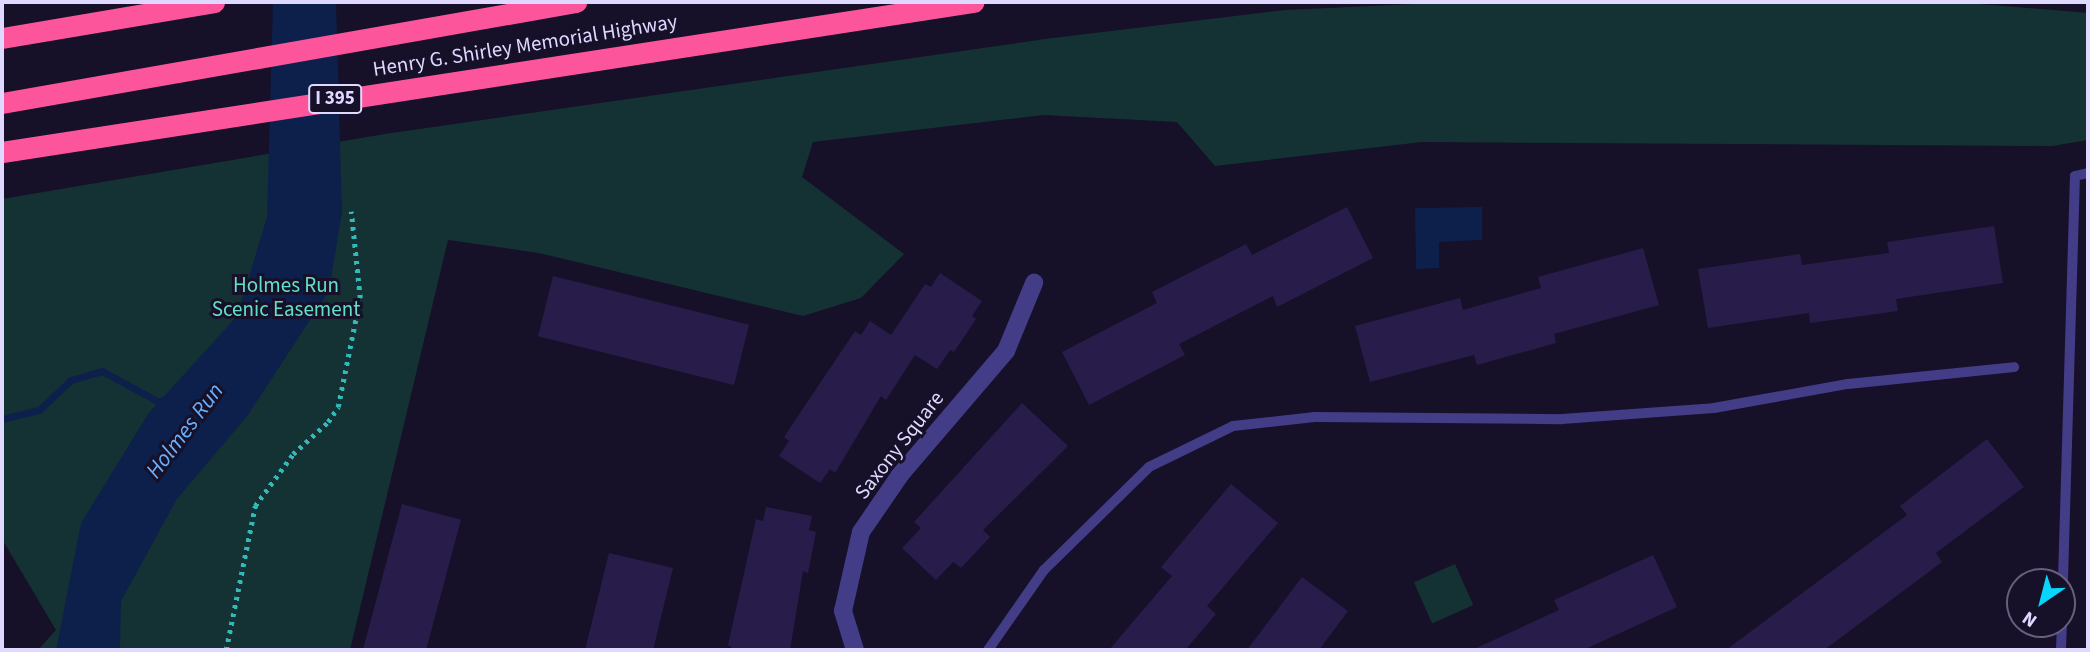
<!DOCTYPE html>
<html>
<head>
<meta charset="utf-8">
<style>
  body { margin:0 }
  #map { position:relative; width:2090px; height:652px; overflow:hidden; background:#161029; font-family:"Source Sans 3",sans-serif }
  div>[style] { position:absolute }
  .green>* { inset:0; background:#143233; transform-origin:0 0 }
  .water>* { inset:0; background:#0d204b }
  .stream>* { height:7px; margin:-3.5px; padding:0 3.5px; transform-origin:3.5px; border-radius:3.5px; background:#0d204b }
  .building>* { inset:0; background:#281d4a; transform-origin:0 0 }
  .path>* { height:4.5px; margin-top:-2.25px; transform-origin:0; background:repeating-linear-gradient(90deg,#31baba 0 3.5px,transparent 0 8.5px) }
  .service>* { height:10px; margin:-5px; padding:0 5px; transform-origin:5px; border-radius:5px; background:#433c87 }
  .minor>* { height:18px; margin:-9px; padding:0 9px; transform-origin:9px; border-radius:9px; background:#433c87 }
  .motorway>* { height:21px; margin:-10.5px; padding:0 10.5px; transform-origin:10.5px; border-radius:10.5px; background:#fd559c }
  span { translate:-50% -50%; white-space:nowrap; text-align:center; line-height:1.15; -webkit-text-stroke:6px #161029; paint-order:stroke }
  .shield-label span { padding:2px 5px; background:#161029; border:2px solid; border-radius:5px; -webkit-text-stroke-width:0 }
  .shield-label { font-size:19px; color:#dfd9ff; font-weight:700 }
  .street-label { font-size:21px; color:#dfd9ff }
  .park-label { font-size:21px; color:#64dfc8 }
  .water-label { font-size:23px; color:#68affd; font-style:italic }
  .frame { position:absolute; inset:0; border:4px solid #dfd9ff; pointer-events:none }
  .north { position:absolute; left:2006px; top:568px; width:70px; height:70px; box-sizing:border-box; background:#161029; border:2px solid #66607f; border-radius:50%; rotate:215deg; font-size:19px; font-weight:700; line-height:28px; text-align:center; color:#dfd9ff }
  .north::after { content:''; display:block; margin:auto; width:24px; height:32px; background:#07d5fc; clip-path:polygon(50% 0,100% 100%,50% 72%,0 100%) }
</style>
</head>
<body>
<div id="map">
  <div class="green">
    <i style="clip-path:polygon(1458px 2px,1955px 2px,2088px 13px,2088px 140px,2052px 146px,1422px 142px,1215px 166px,1177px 122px,1044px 115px,813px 142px,802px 177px,904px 254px,861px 298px,803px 316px,539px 253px,448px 240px,350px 650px,38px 650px,56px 630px,2px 539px,2px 199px,385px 134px,1045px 39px,1285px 10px)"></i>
    <i style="left:1455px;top:564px;width:45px;height:45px;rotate:66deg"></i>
  </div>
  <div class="water">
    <i style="clip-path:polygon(273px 2px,336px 2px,342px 212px,329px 291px,248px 415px,177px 499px,121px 601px,120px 650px,56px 650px,81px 523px,148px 414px,237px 316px,267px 217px)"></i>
    <i style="clip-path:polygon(1482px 207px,1482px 240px,1439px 242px,1439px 268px,1416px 269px,1415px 208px)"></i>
  </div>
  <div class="stream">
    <i style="left:2px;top:419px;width:38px;rotate:-14deg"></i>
    <i style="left:39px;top:410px;width:44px;rotate:-43.2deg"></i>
    <i style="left:71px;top:380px;width:32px;rotate:-16deg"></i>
    <i style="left:102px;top:371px;width:65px;rotate:28.5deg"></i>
    <i style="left:159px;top:402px;width:9px;rotate:-27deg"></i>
  </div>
  <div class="building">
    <i style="clip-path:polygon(1347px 207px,1373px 258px,1277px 307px,1273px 296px,1179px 344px,1185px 355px,1089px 405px,1062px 352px,1157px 303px,1152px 292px,1246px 244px,1252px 255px)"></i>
    <i style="clip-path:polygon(1994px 226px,2003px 283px,1896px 299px,1898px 311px,1810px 323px,1809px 313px,1708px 328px,1698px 269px,1800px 254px,1802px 265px,1889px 253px,1887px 242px)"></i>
    <i style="clip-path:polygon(1643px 248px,1659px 305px,1554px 334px,1556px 343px,1477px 365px,1474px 355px,1370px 382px,1355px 326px,1460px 298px,1463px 310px,1541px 288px,1538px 277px)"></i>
    <i style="clip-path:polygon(940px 273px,982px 301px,972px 316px,976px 319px,954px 352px,950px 350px,937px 369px,915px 355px,886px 400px,881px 396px,835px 473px,830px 469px,820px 483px,779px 456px,789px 441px,784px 437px,855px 331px,861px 335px,870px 321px,891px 335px,925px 284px,931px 287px)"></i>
    <i style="left:553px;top:276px;width:202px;height:62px;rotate:14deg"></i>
    <i style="clip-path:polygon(1022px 403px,1068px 446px,983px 530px,990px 537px,961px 568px,953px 562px,936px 580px,902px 548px,921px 528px,914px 522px)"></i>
    <i style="clip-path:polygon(1987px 439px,2024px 487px,1936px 553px,1942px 562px,1824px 650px,1726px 650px,1907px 515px,1900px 506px)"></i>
    <i style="clip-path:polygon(1231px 484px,1278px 523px,1207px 606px,1216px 614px,1185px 650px,1109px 650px,1172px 576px,1161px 567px)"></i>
    <i style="left:402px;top:504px;width:61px;height:151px;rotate:15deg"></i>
    <i style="clip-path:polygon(766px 507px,812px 516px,809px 530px,816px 532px,808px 573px,803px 571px,790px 650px,735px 650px,728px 645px,756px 519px,763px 521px)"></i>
    <i style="clip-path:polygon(609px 553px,673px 568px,653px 650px,585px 650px)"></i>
    <i style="clip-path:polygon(1653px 555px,1677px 607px,1583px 650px,1472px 650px,1559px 610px,1554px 600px)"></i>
    <i style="clip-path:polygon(1302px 577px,1348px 611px,1319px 650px,1247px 650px)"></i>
  </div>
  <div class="path">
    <i style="left:226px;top:650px;width:147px;rotate:-78.6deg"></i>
    <i style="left:255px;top:506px;width:64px;rotate:-53.8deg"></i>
    <i style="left:293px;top:454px;width:47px;rotate:-42.4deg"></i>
    <i style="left:328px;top:422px;width:18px;rotate:-56deg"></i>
    <i style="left:338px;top:407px;width:111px;rotate:-78.6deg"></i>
    <i style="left:360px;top:298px;width:87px;rotate:-95.9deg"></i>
  </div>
  <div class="service">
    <i style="left:2062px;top:613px;width:437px;rotate:-88.3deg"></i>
    <i style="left:2075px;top:176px;width:13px;rotate:-13deg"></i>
    <i style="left:988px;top:650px;width:98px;rotate:-55deg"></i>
    <i style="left:1044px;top:570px;width:147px;rotate:-44.4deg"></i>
    <i style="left:1149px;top:467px;width:93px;rotate:-26deg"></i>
    <i style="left:1233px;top:426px;width:82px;rotate:-6.3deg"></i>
    <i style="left:1315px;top:417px;width:247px;rotate:0.5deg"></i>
    <i style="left:1562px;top:419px;width:152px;rotate:-4.1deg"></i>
    <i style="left:1714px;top:408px;width:136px;rotate:-10.2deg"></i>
    <i style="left:1848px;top:384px;width:167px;rotate:-5.8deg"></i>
    <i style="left:2061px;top:650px;width:26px;rotate:-88deg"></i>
  </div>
  <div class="minor">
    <i style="left:855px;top:650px;width:41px;rotate:-107.1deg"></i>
    <i style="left:843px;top:611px;width:81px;rotate:-77.2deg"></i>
    <i style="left:861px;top:532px;width:69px;rotate:-55.6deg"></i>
    <i style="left:900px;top:475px;width:163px;rotate:-49.5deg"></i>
    <i style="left:1006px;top:351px;width:74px;rotate:-67.6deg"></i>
  </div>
  <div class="motorway">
    <i style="left:2px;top:38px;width:215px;rotate:-9.6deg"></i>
    <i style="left:2px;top:103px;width:583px;rotate:-9.98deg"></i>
    <i style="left:2px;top:152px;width:983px;rotate:-8.78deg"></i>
  </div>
  <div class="shield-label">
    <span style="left:335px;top:99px">I 395</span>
  </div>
  <div class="street-label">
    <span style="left:525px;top:45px;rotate:-9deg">Henry G. Shirley Memorial Highway</span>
    <span style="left:899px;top:445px;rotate:-52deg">Saxony Square</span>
  </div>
  <div class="park-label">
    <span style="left:286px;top:297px">Holmes Run<br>Scenic Easement</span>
  </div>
  <div class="water-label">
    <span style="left:185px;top:431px;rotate:-53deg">Holmes Run</span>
  </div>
  <div class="frame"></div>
  <div class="north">N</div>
</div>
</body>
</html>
